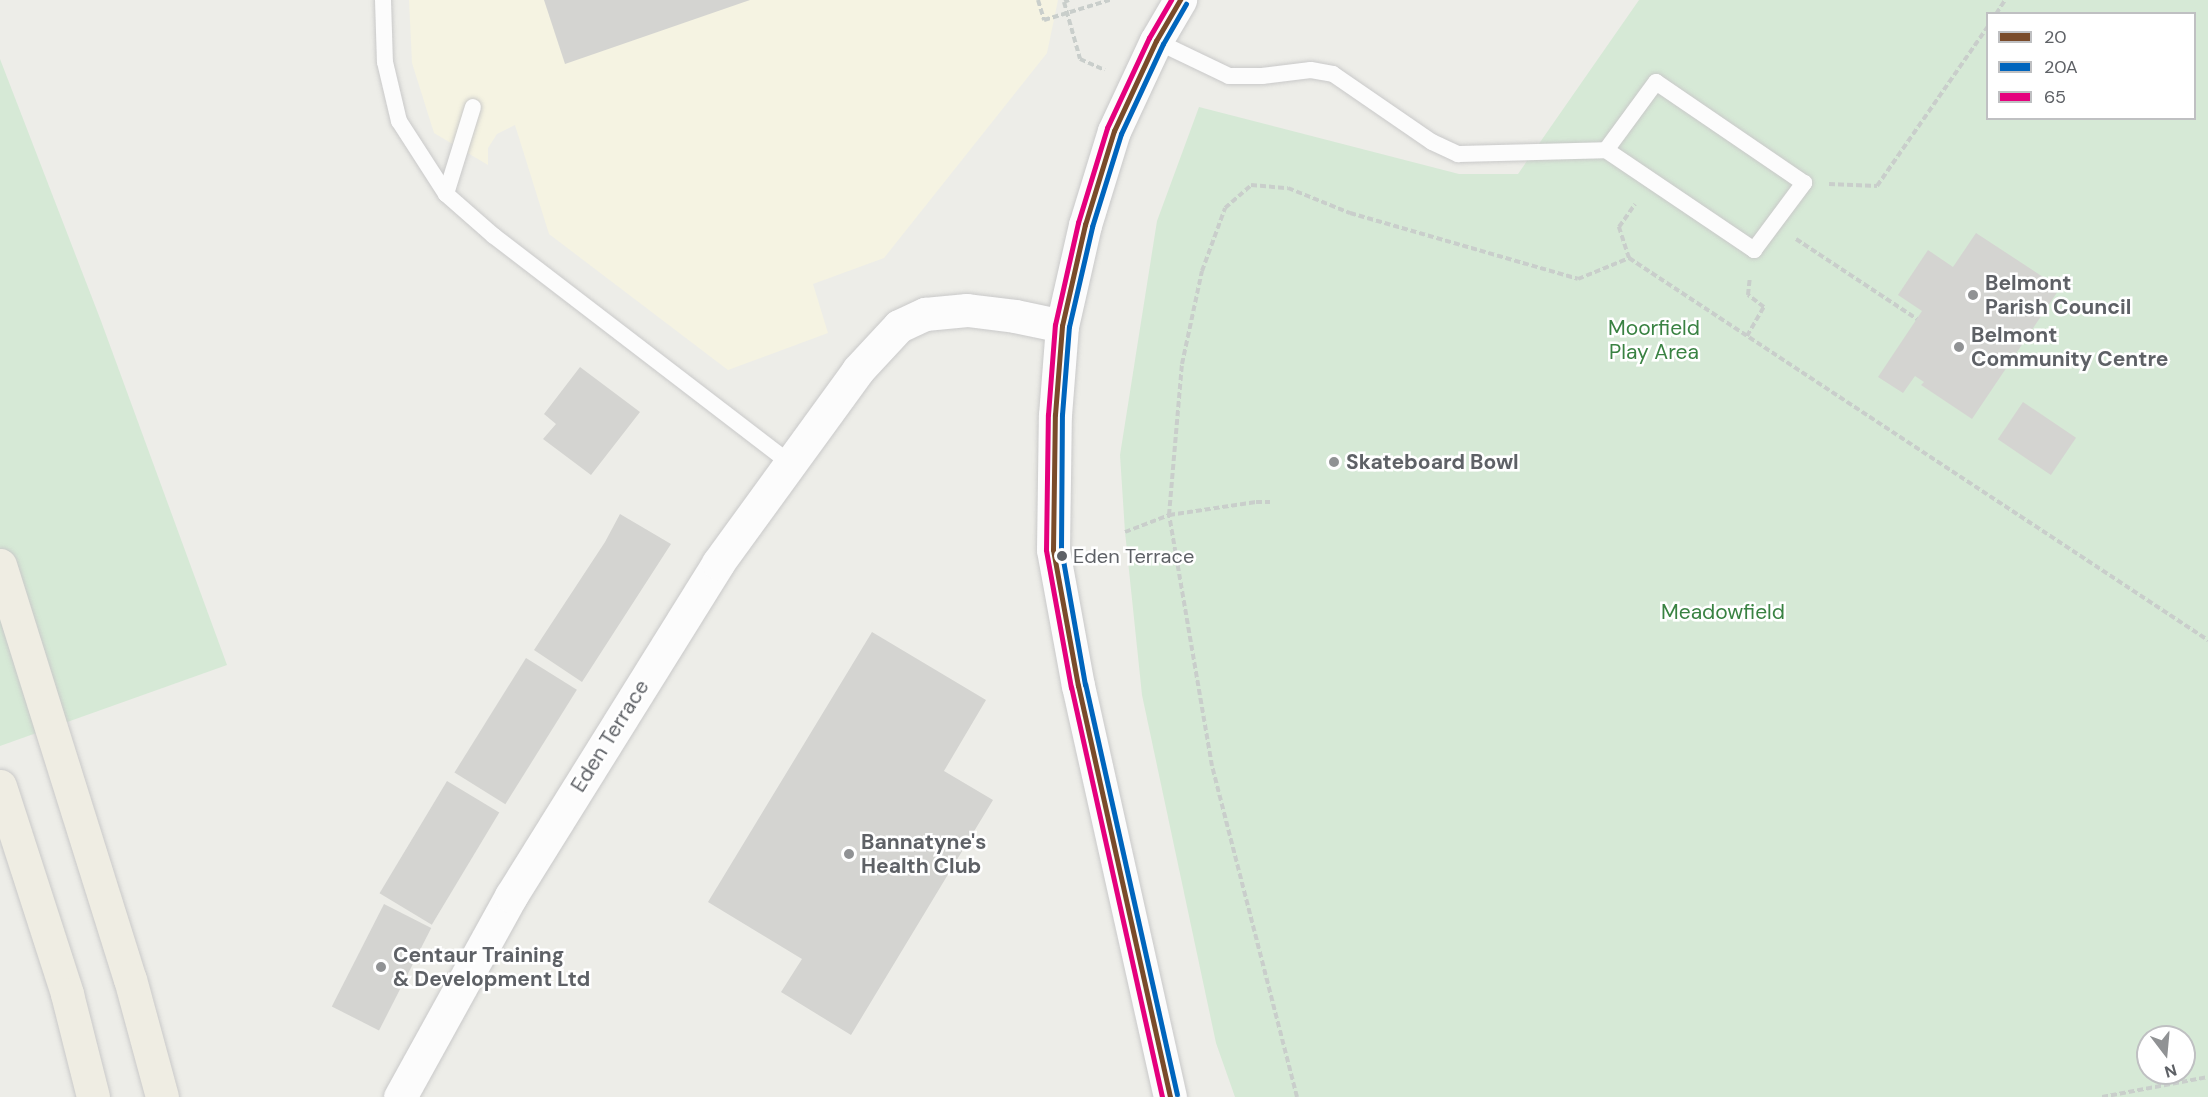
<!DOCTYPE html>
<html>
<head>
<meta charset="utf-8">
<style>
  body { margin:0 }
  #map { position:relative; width:2208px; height:1097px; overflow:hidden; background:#edede8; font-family:"DM Sans",sans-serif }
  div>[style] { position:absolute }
  .commercial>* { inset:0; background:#f5f3e2 }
  .green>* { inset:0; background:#d6e9d6 }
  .building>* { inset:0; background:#d4d4d1; transform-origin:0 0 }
  .path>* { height:4px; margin-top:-2px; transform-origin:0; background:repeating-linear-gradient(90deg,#c9cecb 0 6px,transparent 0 9px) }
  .roads { filter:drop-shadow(0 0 2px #c9c9c9) drop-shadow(0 0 2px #c9c9c9) }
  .lane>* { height:16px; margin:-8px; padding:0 8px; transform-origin:8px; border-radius:8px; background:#fcfcfc }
  .street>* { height:33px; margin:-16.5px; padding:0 16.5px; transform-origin:16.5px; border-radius:16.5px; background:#fcfcfc }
  .secondary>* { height:33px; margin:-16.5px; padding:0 16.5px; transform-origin:16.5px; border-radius:16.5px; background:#fcfcfc }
  .highway>* { height:33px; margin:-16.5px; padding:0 16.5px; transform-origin:16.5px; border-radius:16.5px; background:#efede3 }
  .bus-1>* { height:4.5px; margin:-2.25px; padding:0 2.25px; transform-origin:2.25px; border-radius:2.25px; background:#7a4b2a }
  .bus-2>* { height:4.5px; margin:-2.25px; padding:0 2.25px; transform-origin:2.25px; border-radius:2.25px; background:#0065bd }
  .bus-3>* { height:4.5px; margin:-2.25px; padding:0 2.25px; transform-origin:2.25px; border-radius:2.25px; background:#e5007d }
  .dots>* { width:16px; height:16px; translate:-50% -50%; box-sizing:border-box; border:3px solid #fff; border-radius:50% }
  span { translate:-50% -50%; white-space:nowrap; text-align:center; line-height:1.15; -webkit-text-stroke:5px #fff; paint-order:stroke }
  .bus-label { font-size:20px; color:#5e6166 }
  .left { translate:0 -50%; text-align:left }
  .poi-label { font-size:21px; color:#5e6166; font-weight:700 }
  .park-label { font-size:21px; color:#398242 }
  .street-label { font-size:21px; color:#5e6166 }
  .legend { position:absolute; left:1986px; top:12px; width:210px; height:108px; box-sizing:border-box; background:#fff; border:2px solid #bfc0c2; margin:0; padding:8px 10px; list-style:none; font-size:18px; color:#5e6166 }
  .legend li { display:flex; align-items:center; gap:12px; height:30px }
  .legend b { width:30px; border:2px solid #bfc0c2 }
  .north { position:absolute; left:2136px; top:1025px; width:60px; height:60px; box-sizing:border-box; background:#fff; border:2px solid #bfc0c2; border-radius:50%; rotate:164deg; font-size:16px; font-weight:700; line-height:24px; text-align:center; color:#5e6166 }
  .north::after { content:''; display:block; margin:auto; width:21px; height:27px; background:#909294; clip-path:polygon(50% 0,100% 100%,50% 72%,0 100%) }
</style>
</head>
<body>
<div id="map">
  <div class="commercial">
    <i style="clip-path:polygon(409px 0,1058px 0,1047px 53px,884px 258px,813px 284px,828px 333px,728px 370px,549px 234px,515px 125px,497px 134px,488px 148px,488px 165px,434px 133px,412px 63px)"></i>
  </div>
  <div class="green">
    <i style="clip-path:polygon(evenodd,1639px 0,2208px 0,2208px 1097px,1235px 1097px,1216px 1043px,1142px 695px,1125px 532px,1120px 455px,1157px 221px,1199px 107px,1459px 174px,1518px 174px,1639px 0,1988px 14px,2194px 14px,2194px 118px,1988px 118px,1988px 14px,1639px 0,2148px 1037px,2184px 1037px,2184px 1073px,2148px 1073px,2148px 1037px)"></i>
    <i style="clip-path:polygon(0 59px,101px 321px,227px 665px,0 746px)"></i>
  </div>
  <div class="building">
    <i style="clip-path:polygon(544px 0,750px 0,565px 64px)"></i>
    <i style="clip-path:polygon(1976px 233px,2060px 288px,1972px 419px,1921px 385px,1924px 382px,1915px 376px,1903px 393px,1878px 377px,1922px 311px,1898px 295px,1928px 250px,1953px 267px)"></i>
    <i style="clip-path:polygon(580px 367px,640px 412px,591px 475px,543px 439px,556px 424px,544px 414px)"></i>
    <i style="left:2023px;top:402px;width:64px;height:45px;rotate:34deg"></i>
    <i style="clip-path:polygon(620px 514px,671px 544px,582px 682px,534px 650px,605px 542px)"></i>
    <i style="clip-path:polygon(872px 632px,986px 700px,944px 771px,993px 800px,851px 1035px,781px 992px,802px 959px,708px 902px)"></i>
    <i style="left:526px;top:658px;width:60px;height:135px;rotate:32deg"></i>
    <i style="left:447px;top:781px;width:61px;height:131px;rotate:31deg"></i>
    <i style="left:384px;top:904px;width:53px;height:115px;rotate:27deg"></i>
  </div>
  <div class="path">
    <i style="left:1038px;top:0;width:21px;rotate:73deg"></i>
    <i style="left:1044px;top:20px;width:69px;rotate:-16.9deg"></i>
    <i style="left:1069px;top:0;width:5px;rotate:158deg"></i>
    <i style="left:1064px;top:2px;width:59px;rotate:74.3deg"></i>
    <i style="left:1080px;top:59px;width:27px;rotate:24deg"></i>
    <i style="left:1996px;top:14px;width:17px;rotate:-57deg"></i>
    <i style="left:1829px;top:184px;width:48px;rotate:2.4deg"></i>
    <i style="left:1877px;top:186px;width:195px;rotate:-55.2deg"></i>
    <i style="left:1796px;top:239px;width:145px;rotate:33.5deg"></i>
    <i style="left:1629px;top:258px;width:33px;rotate:-108deg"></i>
    <i style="left:1619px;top:227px;width:28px;rotate:-55deg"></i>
    <i style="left:1747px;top:336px;width:34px;rotate:-60deg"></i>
    <i style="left:1764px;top:307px;width:20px;rotate:-143deg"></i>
    <i style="left:1748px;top:295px;width:18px;rotate:-84deg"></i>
    <i style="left:1125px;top:532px;width:47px;rotate:-21.1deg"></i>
    <i style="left:1169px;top:515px;width:88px;rotate:-8.5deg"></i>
    <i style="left:1256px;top:502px;width:14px"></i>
    <i style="left:1297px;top:1097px;width:342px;rotate:-104.4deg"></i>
    <i style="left:1212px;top:766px;width:255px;rotate:-99.7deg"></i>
    <i style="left:1169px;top:515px;width:152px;rotate:-85.1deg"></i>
    <i style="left:1182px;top:364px;width:95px;rotate:-77.9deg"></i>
    <i style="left:1202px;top:271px;width:67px;rotate:-69.9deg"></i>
    <i style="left:1225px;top:208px;width:35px;rotate:-41deg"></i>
    <i style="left:1251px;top:185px;width:37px;rotate:5deg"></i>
    <i style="left:1288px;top:188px;width:67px;rotate:22deg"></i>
    <i style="left:1350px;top:213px;width:237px;rotate:16.1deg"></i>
    <i style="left:1578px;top:279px;width:55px;rotate:-22.4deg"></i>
    <i style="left:1629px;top:258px;width:694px;rotate:33.42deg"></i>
    <i style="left:2102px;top:1097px;width:108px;rotate:-10.7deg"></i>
  </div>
  <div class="roads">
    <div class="lane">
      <i style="left:383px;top:0;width:62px;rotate:88.2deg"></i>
      <i style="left:385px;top:62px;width:61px;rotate:76.7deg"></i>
      <i style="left:399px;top:121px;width:87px;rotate:57.2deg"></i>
      <i style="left:446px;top:194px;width:64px;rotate:41.2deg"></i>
      <i style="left:494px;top:236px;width:372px;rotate:37.5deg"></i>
      <i style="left:1156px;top:41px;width:81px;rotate:25.6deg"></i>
      <i style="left:1229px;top:76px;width:33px"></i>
      <i style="left:1262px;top:76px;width:49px;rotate:-7deg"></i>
      <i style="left:1311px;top:70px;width:22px;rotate:10deg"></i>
      <i style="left:1333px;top:74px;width:120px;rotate:34.5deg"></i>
      <i style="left:1432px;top:142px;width:29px;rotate:25deg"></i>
      <i style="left:1458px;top:154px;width:148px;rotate:-1.5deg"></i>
      <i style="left:1606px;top:150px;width:179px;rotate:34deg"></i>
      <i style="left:1754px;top:250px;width:84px;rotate:-53.3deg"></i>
      <i style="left:1804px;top:183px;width:179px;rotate:-145.7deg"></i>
      <i style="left:1656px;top:82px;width:84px;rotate:126.3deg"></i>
      <i style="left:446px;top:194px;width:91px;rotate:-72.8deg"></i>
    </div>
    <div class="street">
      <i style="left:400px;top:1097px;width:230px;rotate:-61.1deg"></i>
      <i style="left:511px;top:896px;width:392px;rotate:-58.1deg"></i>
      <i style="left:718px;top:563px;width:238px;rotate:-54deg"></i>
      <i style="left:858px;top:370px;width:60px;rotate:-47deg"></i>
      <i style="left:899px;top:326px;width:29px;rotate:-25deg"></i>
      <i style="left:925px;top:314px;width:42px;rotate:-5.4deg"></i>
      <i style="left:967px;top:310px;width:48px;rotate:7.1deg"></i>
      <i style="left:1015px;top:316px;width:48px;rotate:12deg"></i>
    </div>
    <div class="secondary">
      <i style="left:1170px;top:1097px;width:421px;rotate:-102.6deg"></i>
      <i style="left:1078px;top:686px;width:138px;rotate:-100.4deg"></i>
      <i style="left:1053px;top:550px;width:135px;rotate:-89.2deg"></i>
      <i style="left:1055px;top:415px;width:89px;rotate:-85.5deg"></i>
      <i style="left:1062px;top:326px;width:104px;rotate:-77.2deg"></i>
      <i style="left:1085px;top:225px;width:98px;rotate:-72.9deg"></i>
      <i style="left:1114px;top:131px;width:99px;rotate:-65deg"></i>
      <i style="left:1156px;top:41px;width:48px;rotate:-59.7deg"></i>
    </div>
    <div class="highway">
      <i style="left:0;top:565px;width:434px;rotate:72.6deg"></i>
      <i style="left:130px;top:979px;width:122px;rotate:74.8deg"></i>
      <i style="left:0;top:786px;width:219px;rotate:72.1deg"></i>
      <i style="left:67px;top:994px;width:106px;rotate:75.8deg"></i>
    </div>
  </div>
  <div class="bus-1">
    <i style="left:1170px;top:1097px;width:421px;rotate:-102.6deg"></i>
    <i style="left:1078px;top:686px;width:138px;rotate:-100.4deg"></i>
    <i style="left:1053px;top:550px;width:135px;rotate:-89.2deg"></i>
    <i style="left:1055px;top:415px;width:89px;rotate:-85.5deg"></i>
    <i style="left:1062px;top:326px;width:104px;rotate:-77.2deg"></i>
    <i style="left:1085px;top:225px;width:98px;rotate:-72.9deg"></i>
    <i style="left:1114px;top:131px;width:99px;rotate:-65deg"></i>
    <i style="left:1156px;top:41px;width:48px;rotate:-59.7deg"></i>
  </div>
  <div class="bus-2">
    <i style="left:1177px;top:1095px;width:420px;rotate:-102.6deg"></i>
    <i style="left:1085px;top:685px;width:138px;rotate:-100deg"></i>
    <i style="left:1061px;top:549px;width:134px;rotate:-89.6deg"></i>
    <i style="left:1062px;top:415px;width:88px;rotate:-85.5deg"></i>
    <i style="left:1069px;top:327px;width:103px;rotate:-77deg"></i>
    <i style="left:1092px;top:227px;width:97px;rotate:-72.7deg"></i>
    <i style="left:1121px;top:134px;width:99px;rotate:-65deg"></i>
    <i style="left:1163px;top:44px;width:46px;rotate:-60.1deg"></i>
  </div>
  <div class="bus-3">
    <i style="left:1162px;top:1097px;width:419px;rotate:-102.5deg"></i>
    <i style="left:1071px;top:688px;width:140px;rotate:-100.3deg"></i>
    <i style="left:1046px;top:550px;width:135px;rotate:-89.2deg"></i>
    <i style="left:1048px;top:415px;width:90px;rotate:-85.6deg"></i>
    <i style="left:1055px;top:325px;width:105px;rotate:-77.3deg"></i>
    <i style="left:1078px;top:223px;width:99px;rotate:-73deg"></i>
    <i style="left:1107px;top:128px;width:99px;rotate:-65deg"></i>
    <i style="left:1149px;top:38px;width:44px;rotate:-59.9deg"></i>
  </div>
  <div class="dots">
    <i style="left:1973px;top:295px;background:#909294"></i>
    <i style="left:1959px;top:347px;background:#909294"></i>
    <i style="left:1334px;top:462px;background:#909294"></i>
    <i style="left:1062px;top:556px;background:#5e6166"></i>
    <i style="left:849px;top:854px;background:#909294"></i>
    <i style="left:381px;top:967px;background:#909294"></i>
  </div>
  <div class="bus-label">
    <span class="left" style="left:1073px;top:556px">Eden Terrace</span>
  </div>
  <div class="poi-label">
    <span class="left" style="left:1985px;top:295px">Belmont<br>Parish Council</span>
    <span class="left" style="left:1971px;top:347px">Belmont<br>Community Centre</span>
    <span class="left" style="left:1346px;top:462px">Skateboard Bowl</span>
    <span class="left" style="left:861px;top:854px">Bannatyne's<br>Health Club</span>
    <span class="left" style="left:393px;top:967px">Centaur Training<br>&amp; Development Ltd</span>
  </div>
  <div class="park-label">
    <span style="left:1654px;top:340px">Moorfield<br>Play Area</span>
    <span style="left:1723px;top:612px">Meadowfield</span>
  </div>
  <div class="street-label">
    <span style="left:610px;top:736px;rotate:-58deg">Eden Terrace</span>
  </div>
  <ul class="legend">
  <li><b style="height:8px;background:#7a4b2a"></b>20</li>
  <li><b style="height:8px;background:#0065bd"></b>20A</li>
  <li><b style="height:8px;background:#e5007d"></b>65</li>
  </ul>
  <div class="north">N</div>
</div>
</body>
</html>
